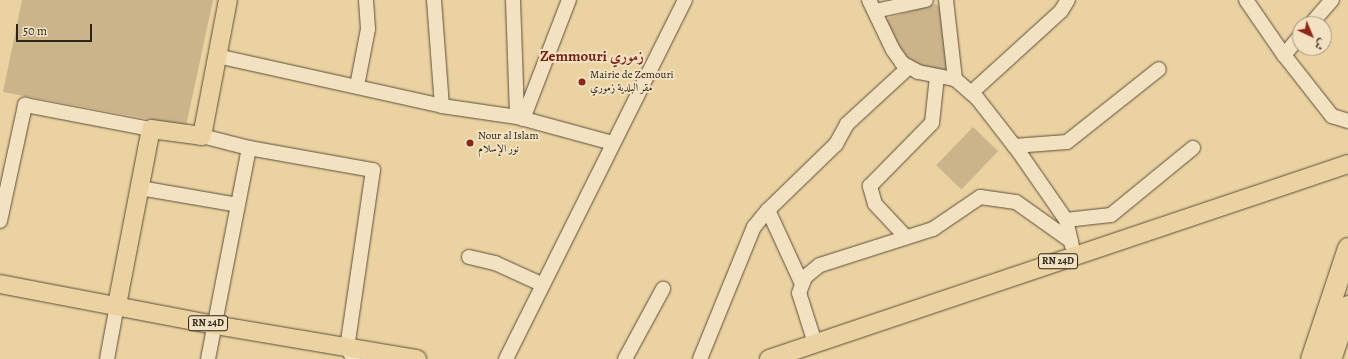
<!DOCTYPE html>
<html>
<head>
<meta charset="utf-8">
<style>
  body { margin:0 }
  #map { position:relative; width:1348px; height:359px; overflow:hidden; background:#ebd2a1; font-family:Alegreya,Amiri,serif }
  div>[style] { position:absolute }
  .green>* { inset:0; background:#cbb48a; transform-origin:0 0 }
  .roads { filter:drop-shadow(0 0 1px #5c4f3b) drop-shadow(0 0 1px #5c4f3b) }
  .minor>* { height:14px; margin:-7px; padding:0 7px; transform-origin:7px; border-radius:7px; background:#f2e2c2 }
  .major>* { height:18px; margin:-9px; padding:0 9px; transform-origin:9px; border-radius:9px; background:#ebd2a1 }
  .highway>* { height:21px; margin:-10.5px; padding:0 10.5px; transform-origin:10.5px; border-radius:10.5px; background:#ebd2a1 }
  .dots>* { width:11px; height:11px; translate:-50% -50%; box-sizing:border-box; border:2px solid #f2e2c2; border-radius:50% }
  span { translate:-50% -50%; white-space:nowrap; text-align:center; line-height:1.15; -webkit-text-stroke:4px #f2e2c2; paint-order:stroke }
  .shield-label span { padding:1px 3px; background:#f2e2c2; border:1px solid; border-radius:3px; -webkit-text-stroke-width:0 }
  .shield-label { font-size:10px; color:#2c2319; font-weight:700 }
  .poi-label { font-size:11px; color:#2c2319 }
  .left { translate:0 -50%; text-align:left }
  .district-label { font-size:15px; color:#7a1f14; font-weight:700 }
  .north { position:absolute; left:1292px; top:16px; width:40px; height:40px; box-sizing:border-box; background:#f2e2c2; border:1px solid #a3967e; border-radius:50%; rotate:136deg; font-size:11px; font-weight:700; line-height:16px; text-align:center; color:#2c2319 }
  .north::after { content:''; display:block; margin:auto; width:14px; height:18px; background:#8f2418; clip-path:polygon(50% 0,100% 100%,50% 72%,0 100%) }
  .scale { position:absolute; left:16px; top:24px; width:76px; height:18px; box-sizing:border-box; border:2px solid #2c2319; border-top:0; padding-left:5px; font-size:12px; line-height:14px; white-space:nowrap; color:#2c2319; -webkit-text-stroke:3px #f2e2c2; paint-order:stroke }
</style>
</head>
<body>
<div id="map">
  <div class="green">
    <i style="clip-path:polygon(22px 0,213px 0,186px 126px,3px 92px)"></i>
    <i style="clip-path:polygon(935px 4px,940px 7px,950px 71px,940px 73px,907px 61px,886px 22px,888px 18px)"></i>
    <i style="left:973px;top:127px;width:35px;height:53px;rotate:44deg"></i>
  </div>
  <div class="roads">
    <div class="minor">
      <i style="left:434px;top:0;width:106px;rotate:85.7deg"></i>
      <i style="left:513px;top:0;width:117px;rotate:88deg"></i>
      <i style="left:869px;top:0;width:55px;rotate:64.4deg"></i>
      <i style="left:893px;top:50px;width:16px;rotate:55deg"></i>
      <i style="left:902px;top:63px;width:18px;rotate:29deg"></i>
      <i style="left:918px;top:72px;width:38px;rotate:11deg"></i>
      <i style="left:955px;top:79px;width:29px;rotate:41deg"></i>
      <i style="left:977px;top:98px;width:68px;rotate:52.1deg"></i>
      <i style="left:1019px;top:152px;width:83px;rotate:55.3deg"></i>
      <i style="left:1066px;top:220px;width:26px;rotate:77deg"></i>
      <i style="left:946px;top:0;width:80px;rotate:83.5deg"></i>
      <i style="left:1246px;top:0;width:67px;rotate:55.4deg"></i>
      <i style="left:875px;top:11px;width:52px;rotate:-12.2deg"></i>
      <i style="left:1311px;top:24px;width:32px;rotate:-49deg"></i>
      <i style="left:1300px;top:36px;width:25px;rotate:130deg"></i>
      <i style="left:1284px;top:55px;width:78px;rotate:51.8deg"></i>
      <i style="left:1332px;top:116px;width:17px;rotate:17deg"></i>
      <i style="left:217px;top:56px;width:230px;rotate:12.5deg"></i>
      <i style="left:442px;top:106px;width:76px;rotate:8.3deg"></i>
      <i style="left:517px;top:117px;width:99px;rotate:15.2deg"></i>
      <i style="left:357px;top:86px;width:58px;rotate:-79.1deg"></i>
      <i style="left:368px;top:29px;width:29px;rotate:-94deg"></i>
      <i style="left:971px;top:93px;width:122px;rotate:-42.3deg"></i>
      <i style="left:1061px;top:11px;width:13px;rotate:-58deg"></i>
      <i style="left:523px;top:119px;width:128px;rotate:-68.9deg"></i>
      <i style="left:202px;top:136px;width:49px;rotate:14.3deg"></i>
      <i style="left:249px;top:148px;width:126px;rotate:10.1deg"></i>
      <i style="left:373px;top:170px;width:180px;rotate:98.3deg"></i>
      <i style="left:347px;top:348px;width:13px;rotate:58deg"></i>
      <i style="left:1014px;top:146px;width:53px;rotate:-4.3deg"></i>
      <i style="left:1067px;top:142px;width:117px;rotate:-38.4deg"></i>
      <i style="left:140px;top:188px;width:99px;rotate:9.8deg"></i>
      <i style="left:1066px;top:220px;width:45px;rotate:-6.3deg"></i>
      <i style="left:1111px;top:215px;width:106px;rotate:-39.3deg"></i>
      <i style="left:0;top:221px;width:119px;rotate:-77.8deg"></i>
      <i style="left:25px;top:105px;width:128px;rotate:10.8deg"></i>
      <i style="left:906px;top:237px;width:45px;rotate:-133.2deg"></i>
      <i style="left:875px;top:204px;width:19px;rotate:-106deg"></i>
      <i style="left:870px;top:186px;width:88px;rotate:-45.5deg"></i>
      <i style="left:932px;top:123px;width:47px;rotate:-83.9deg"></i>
      <i style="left:469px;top:257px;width:27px;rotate:13deg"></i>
      <i style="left:495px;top:263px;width:51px;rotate:24.5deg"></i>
      <i style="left:802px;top:284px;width:81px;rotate:-114.7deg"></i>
      <i style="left:768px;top:210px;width:95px;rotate:-44.1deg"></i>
      <i style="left:836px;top:144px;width:23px;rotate:-61deg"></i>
      <i style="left:847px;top:124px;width:83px;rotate:-42.6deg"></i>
      <i style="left:815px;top:343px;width:52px;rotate:-107.7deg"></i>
      <i style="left:799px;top:293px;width:17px;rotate:-69deg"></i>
      <i style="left:805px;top:277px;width:19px;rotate:-39deg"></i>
      <i style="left:820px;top:265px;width:119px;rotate:-17.7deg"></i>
      <i style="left:933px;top:229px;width:57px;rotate:-34.2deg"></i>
      <i style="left:980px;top:197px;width:36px;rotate:8deg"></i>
      <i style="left:1016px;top:202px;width:67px;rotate:35.3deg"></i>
      <i style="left:107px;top:359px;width:55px;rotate:-79.5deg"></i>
      <i style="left:208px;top:359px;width:215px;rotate:-79deg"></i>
      <i style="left:506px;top:359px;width:401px;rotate:-63.5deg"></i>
      <i style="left:625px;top:359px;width:80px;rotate:-61.5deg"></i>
      <i style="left:700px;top:359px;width:143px;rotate:-67.8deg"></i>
      <i style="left:754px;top:227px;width:22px;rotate:-51deg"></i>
    </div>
    <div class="major">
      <i style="left:0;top:284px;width:219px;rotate:10.8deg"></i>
      <i style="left:215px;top:325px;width:205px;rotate:9.6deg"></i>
      <i style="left:117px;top:305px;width:179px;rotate:-79.1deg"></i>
      <i style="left:151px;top:129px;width:51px;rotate:7.8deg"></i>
      <i style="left:202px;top:136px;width:138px;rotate:-79.2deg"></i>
      <i style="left:769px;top:359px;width:611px;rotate:-18.61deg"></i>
    </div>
    <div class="highway">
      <i style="left:1311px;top:359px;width:117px;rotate:-71.6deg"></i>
      <i style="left:1330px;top:359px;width:56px;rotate:-71.2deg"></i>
    </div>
  </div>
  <div class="dots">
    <i style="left:582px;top:82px;background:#8f2418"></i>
    <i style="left:470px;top:143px;background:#8f2418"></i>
  </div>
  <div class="shield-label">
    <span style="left:1058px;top:261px">RN 24D</span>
    <span style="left:208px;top:323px">RN 24D</span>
  </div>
  <div class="poi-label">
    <span class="left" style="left:590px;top:82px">Mairie de Zemouri<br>مقر البلدية زموري</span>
    <span class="left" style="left:478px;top:143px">Nour al Islam<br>نور الإسلام</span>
  </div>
  <div class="district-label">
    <span style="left:592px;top:57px">Zemmouri زموري</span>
  </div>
  <div class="north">ش</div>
  <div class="scale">50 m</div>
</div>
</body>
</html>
